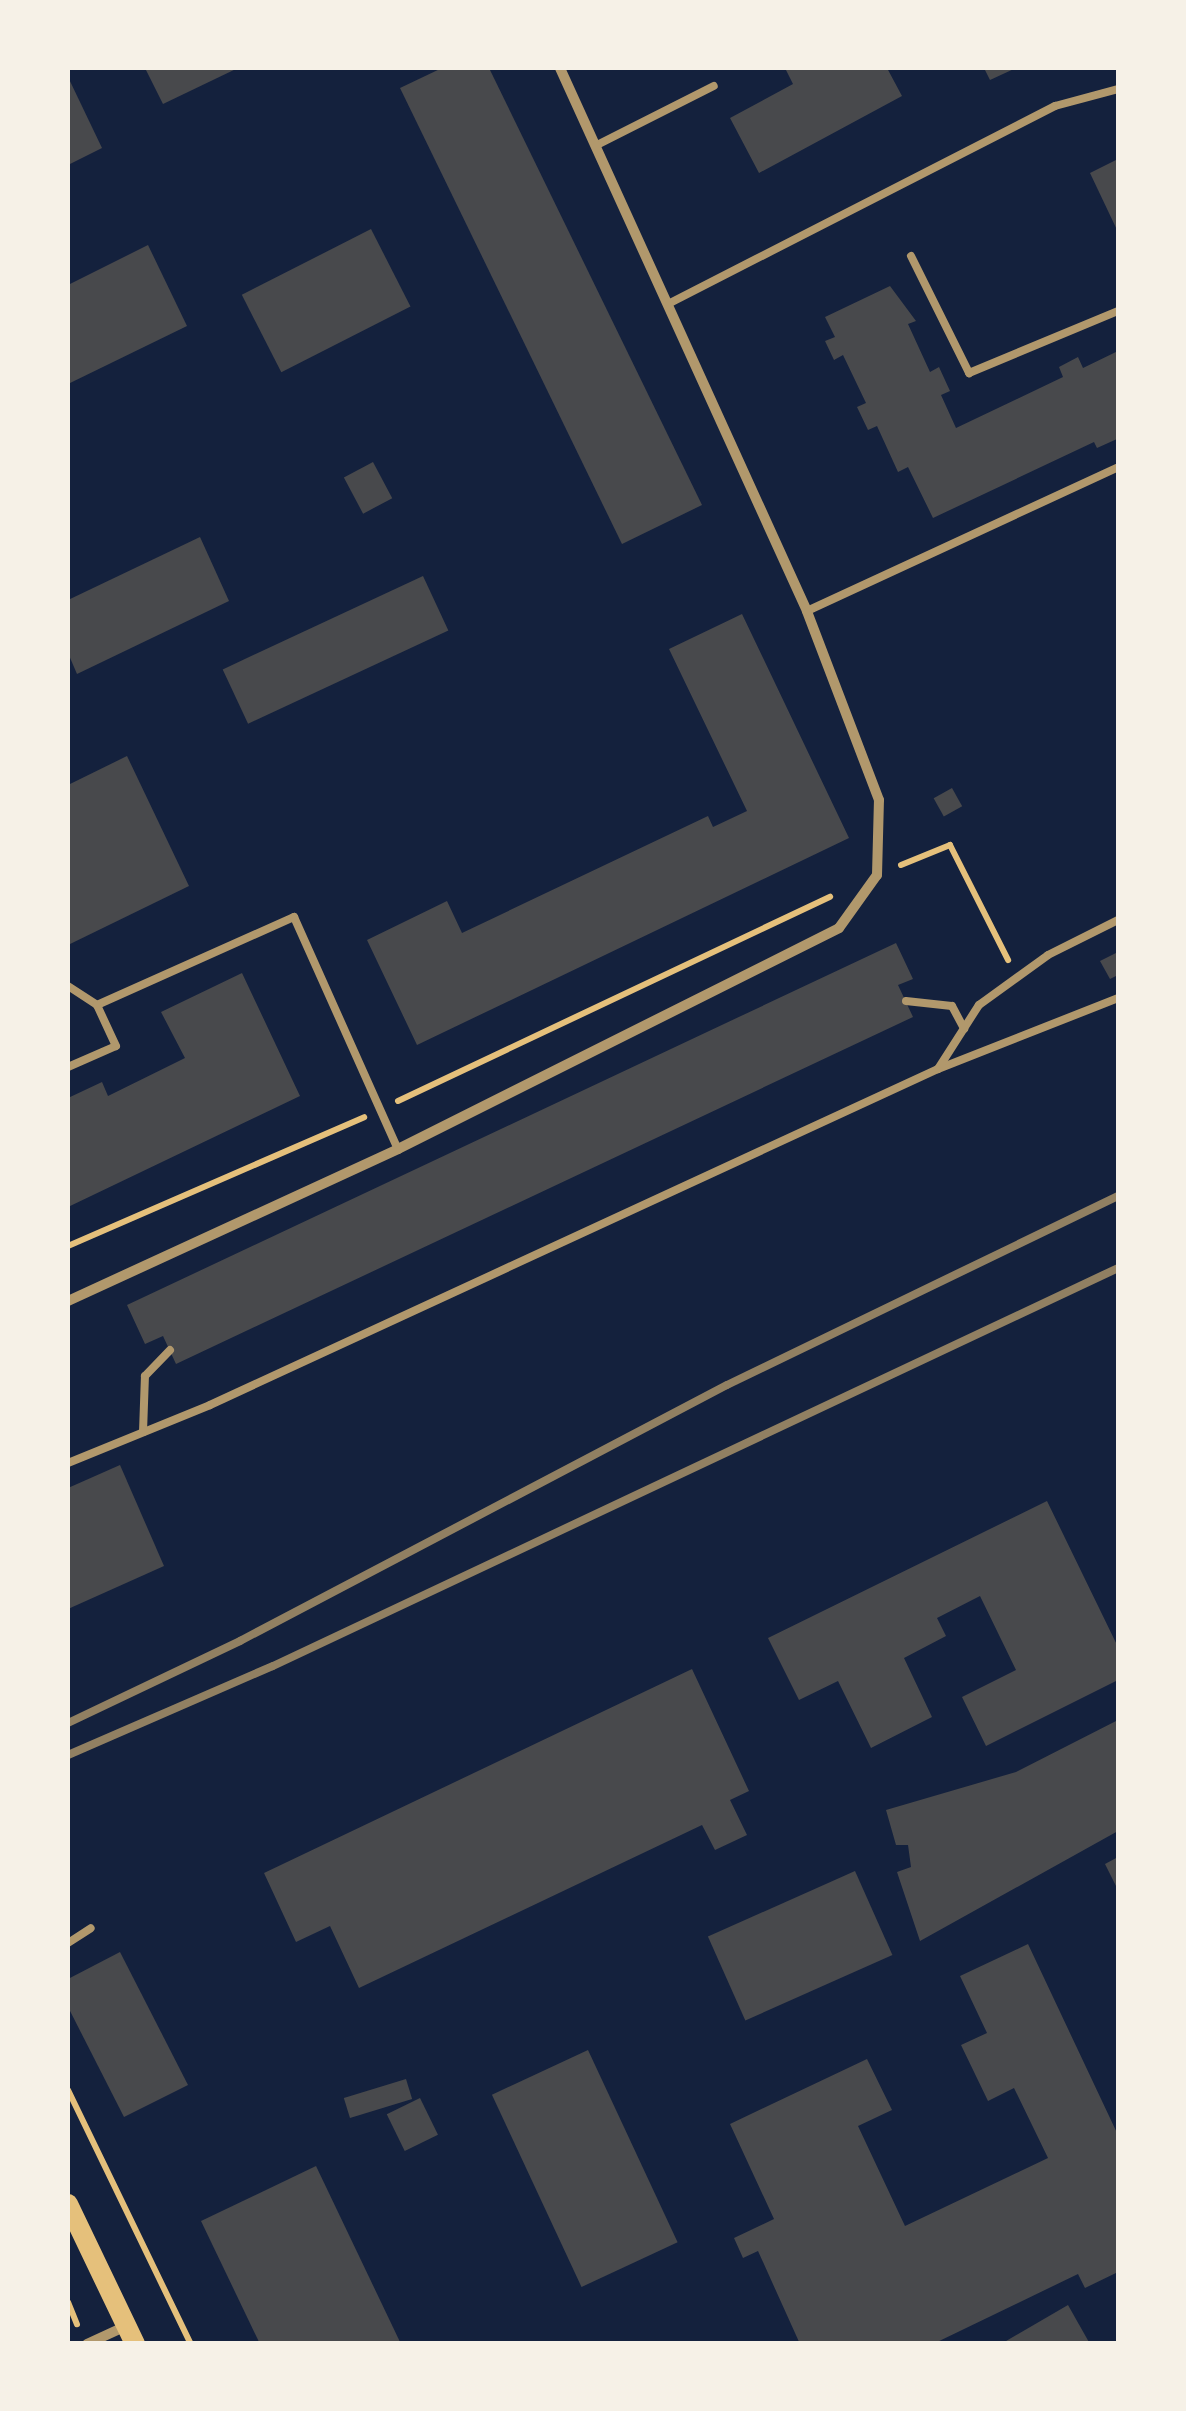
<!DOCTYPE html>
<html>
<head>
<meta charset="utf-8">
<style>
  body { margin:0 }
  #map { position:relative; width:1186px; height:2411px; overflow:hidden; background:#14213d; font-family:"Crimson Pro",serif }
  div>[style] { position:absolute }
  .building>* { inset:0; background:#48494c; transform-origin:0 0 }
  .path>* { height:6px; margin:-3px; padding:0 3px; transform-origin:3px; border-radius:3px; background:#e5c07b }
  .service>* { height:8px; margin:-4px; padding:0 4px; transform-origin:4px; border-radius:4px; background:#b1986c }
  .minor>* { height:10px; margin:-5px; padding:0 5px; transform-origin:5px; border-radius:5px; background:#b1986c }
  .secondary>* { height:20px; margin:-10px; padding:0 10px; transform-origin:10px; border-radius:10px; background:#e5c07b }
  .rail>* { height:8px; margin:-4px; padding:0 4px; transform-origin:4px; border-radius:4px; background:#918062 }
  span { translate:-50% -50%; white-space:nowrap; text-align:center; line-height:1.15; -webkit-text-stroke:10px #f6f1e7; paint-order:stroke }
  .frame { position:absolute; inset:0; border:70px solid #f6f1e7; pointer-events:none }
</style>
</head>
<body>
<div id="map">
  <div class="building">
    <i style="clip-path:polygon(145px 68px,238px 68px,163px 104px)"></i>
    <i style="clip-path:polygon(442px 68px,489px 68px,702px 505px,622px 544px,400px 88px)"></i>
    <i style="clip-path:polygon(785px 68px,887px 68px,902px 96px,759px 173px,730px 118px,793px 84px)"></i>
    <i style="clip-path:polygon(984px 68px,1016px 68px,990px 80px)"></i>
    <i style="clip-path:polygon(68px 77px,102px 148px,68px 165px)"></i>
    <i style="clip-path:polygon(1118px 159px,1118px 232px,1090px 173px)"></i>
    <i style="left:371px;top:229px;width:87px;height:145px;rotate:63deg"></i>
    <i style="clip-path:polygon(148px 245px,187px 326px,68px 384px,68px 285px)"></i>
    <i style="clip-path:polygon(890px 286px,916px 321px,908px 324px,930px 372px,939px 367px,950px 391px,941px 395px,956px 428px,1063px 377px,1059px 367px,1078px 357px,1083px 368px,1118px 351px,1117px 439px,1097px 448px,1094px 442px,933px 518px,908px 467px,898px 472px,877px 426px,868px 430px,857px 407px,866px 403px,843px 355px,834px 360px,825px 341px,835px 337px,825px 317px)"></i>
    <i style="left:373px;top:462px;width:41px;height:33px;rotate:62deg"></i>
    <i style="clip-path:polygon(200px 537px,229px 601px,77px 674px,68px 653px,68px 600px)"></i>
    <i style="left:423px;top:576px;width:60px;height:221px;rotate:65deg"></i>
    <i style="clip-path:polygon(742px 614px,849px 838px,417px 1045px,367px 940px,447px 901px,462px 933px,708px 816px,713px 827px,747px 811px,669px 649px)"></i>
    <i style="clip-path:polygon(127px 756px,189px 886px,68px 945px,68px 785px)"></i>
    <i style="left:952px;top:788px;width:21px;height:21px;rotate:61deg"></i>
    <i style="clip-path:polygon(896px 943px,913px 979px,898px 985px,913px 1017px,176px 1364px,163px 1336px,145px 1344px,127px 1305px)"></i>
    <i style="clip-path:polygon(1118px 952px,1118px 975px,1110px 979px,1100px 961px)"></i>
    <i style="clip-path:polygon(242px 973px,300px 1096px,68px 1207px,68px 1098px,102px 1082px,108px 1096px,185px 1058px,161px 1012px)"></i>
    <i style="clip-path:polygon(120px 1465px,164px 1566px,68px 1609px,68px 1488px)"></i>
    <i style="clip-path:polygon(1047px 1501px,1118px 1647px,1118px 1680px,986px 1746px,962px 1697px,1016px 1670px,980px 1596px,937px 1618px,946px 1636px,904px 1658px,932px 1717px,871px 1748px,838px 1681px,799px 1700px,768px 1638px)"></i>
    <i style="clip-path:polygon(692px 1669px,749px 1791px,730px 1800px,747px 1835px,715px 1850px,702px 1825px,359px 1988px,330px 1926px,296px 1942px,264px 1873px)"></i>
    <i style="clip-path:polygon(1118px 1720px,1118px 1831px,920px 1941px,897px 1872px,911px 1867px,908px 1845px,896px 1845px,886px 1810px,1016px 1772px)"></i>
    <i style="clip-path:polygon(1118px 1857px,1118px 1890px,1105px 1864px)"></i>
    <i style="left:855px;top:1871px;width:92px;height:161px;rotate:66deg"></i>
    <i style="clip-path:polygon(1028px 1944px,1118px 2135px,1118px 2272px,1085px 2288px,1078px 2274px,933px 2344px,800px 2344px,758px 2251px,743px 2258px,734px 2238px,774px 2219px,730px 2124px,867px 2059px,892px 2110px,858px 2126px,905px 2226px,1048px 2158px,1014px 2088px,988px 2101px,961px 2045px,987px 2033px,960px 1976px)"></i>
    <i style="clip-path:polygon(120px 1952px,188px 2085px,124px 2117px,68px 2007px,68px 1979px)"></i>
    <i style="left:588px;top:2050px;width:212px;height:106px;rotate:65deg"></i>
    <i style="left:406px;top:2079px;width:21px;height:65px;rotate:73deg"></i>
    <i style="left:420px;top:2098px;width:41px;height:37px;rotate:64deg"></i>
    <i style="clip-path:polygon(316px 2166px,401px 2344px,260px 2344px,201px 2221px)"></i>
    <i style="clip-path:polygon(1068px 2305px,1090px 2344px,1001px 2344px)"></i>
  </div>
  <div class="path">
    <i style="left:901px;top:865px;width:53px;rotate:-22.2deg"></i>
    <i style="left:950px;top:845px;width:129px;rotate:63.2deg"></i>
    <i style="left:398px;top:1101px;width:478px;rotate:-25.3deg"></i>
    <i style="left:68px;top:1246px;width:323px;rotate:-23.5deg"></i>
    <i style="left:68px;top:2090px;width:282px;rotate:64.2deg"></i>
    <i style="left:68px;top:2302px;width:24px;rotate:68deg"></i>
  </div>
  <div class="service">
    <i style="left:595px;top:146px;width:133px;rotate:-26.8deg"></i>
    <i style="left:911px;top:256px;width:131px;rotate:63.6deg"></i>
    <i style="left:969px;top:373px;width:161px;rotate:-22.6deg"></i>
    <i style="left:668px;top:304px;width:435px;rotate:-27.1deg"></i>
    <i style="left:1055px;top:106px;width:65px;rotate:-15.1deg"></i>
    <i style="left:807px;top:611px;width:343px;rotate:-24.8deg"></i>
    <i style="left:68px;top:986px;width:35px;rotate:33deg"></i>
    <i style="left:906px;top:1001px;width:46px;rotate:6.2deg"></i>
    <i style="left:952px;top:1006px;width:26px;rotate:62deg"></i>
    <i style="left:68px;top:1067px;width:52px;rotate:-23.6deg"></i>
    <i style="left:116px;top:1046px;width:45px;rotate:-114.9deg"></i>
    <i style="left:97px;top:1005px;width:216px;rotate:-24.1deg"></i>
    <i style="left:294px;top:917px;width:254px;rotate:65.9deg"></i>
    <i style="left:938px;top:1069px;width:193px;rotate:-21.5deg"></i>
    <i style="left:143px;top:1432px;width:56px;rotate:-88deg"></i>
    <i style="left:145px;top:1376px;width:36px;rotate:-46deg"></i>
    <i style="left:68px;top:1463px;width:153px;rotate:-22.2deg"></i>
    <i style="left:210px;top:1405px;width:802px;rotate:-24.78deg"></i>
    <i style="left:938px;top:1069px;width:76px;rotate:-57.4deg"></i>
    <i style="left:979px;top:1005px;width:85px;rotate:-35.9deg"></i>
    <i style="left:1048px;top:955px;width:78px;rotate:-26.6deg"></i>
    <i style="left:68px;top:1943px;width:27px;rotate:-33deg"></i>
  </div>
  <div class="minor">
    <i style="left:68px;top:1301px;width:363px;rotate:-24.7deg"></i>
    <i style="left:398px;top:1149px;width:493px;rotate:-26.6deg"></i>
    <i style="left:839px;top:928px;width:65px;rotate:-54.4deg"></i>
    <i style="left:877px;top:875px;width:75px;rotate:-88.5deg"></i>
    <i style="left:879px;top:800px;width:202px;rotate:-110.9deg"></i>
    <i style="left:807px;top:611px;width:597px;rotate:-114.46deg"></i>
    <i style="left:87px;top:2344px;width:43px;rotate:-24.8deg"></i>
  </div>
  <div class="secondary">
    <i style="left:68px;top:2204px;width:155px;rotate:64.4deg"></i>
  </div>
  <div class="rail">
    <i style="left:68px;top:1723px;width:191px;rotate:-25.5deg"></i>
    <i style="left:240px;top:1641px;width:550px;rotate:-27.73deg"></i>
    <i style="left:727px;top:1385px;width:434px;rotate:-25.8deg"></i>
    <i style="left:68px;top:1755px;width:223px;rotate:-23.5deg"></i>
    <i style="left:273px;top:1666px;width:934px;rotate:-25.22deg"></i>
  </div>
  <div class="frame"></div>
</div>
</body>
</html>
